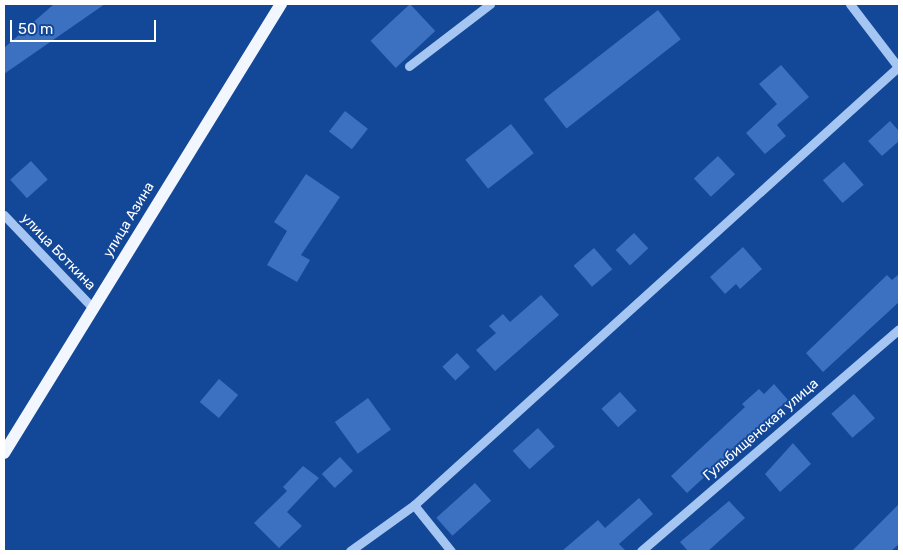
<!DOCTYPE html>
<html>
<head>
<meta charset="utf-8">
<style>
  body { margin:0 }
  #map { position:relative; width:903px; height:555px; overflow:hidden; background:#134798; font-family:Rubik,sans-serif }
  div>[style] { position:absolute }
  .building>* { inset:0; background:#3c70c0; transform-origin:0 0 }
  .minor>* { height:9px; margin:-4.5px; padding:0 4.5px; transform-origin:4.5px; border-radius:4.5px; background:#a5c5f3 }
  .major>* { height:12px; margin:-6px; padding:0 6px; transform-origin:6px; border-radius:6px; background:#f1f6ff }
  span { translate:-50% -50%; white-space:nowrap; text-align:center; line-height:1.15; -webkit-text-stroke:4px #134798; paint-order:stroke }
  .street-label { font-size:14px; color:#fff }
  .frame { position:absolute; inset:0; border:5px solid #fff; pointer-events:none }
  .scale { position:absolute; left:10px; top:20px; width:146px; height:22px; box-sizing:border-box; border:2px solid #fff; border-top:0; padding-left:6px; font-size:15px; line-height:18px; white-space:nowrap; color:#fff; -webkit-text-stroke:4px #134798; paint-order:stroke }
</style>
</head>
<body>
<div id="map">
  <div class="building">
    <i style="clip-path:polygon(54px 4px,105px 4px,4px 74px,4px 48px)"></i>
    <i style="left:410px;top:4px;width:37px;height:54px;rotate:47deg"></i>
    <i style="left:658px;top:10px;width:37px;height:145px;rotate:52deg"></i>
    <i style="clip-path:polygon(781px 65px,809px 97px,777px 125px,786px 136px,765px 154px,746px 133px,777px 104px,759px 84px)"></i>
    <i style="left:345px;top:111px;width:29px;height:26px;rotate:38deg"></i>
    <i style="clip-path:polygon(890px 121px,899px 131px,899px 141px,882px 156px,868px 141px)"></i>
    <i style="left:511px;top:124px;width:37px;height:58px;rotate:52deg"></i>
    <i style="left:718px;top:156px;width:25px;height:33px;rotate:47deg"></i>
    <i style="left:31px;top:161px;width:25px;height:28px;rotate:48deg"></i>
    <i style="left:844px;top:162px;width:30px;height:28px;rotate:49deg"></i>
    <i style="clip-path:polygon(306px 174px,340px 197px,301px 255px,310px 260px,297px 282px,267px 265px,287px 231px,274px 222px)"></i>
    <i style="left:634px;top:233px;width:21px;height:25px;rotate:47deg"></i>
    <i style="clip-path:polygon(743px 247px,762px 269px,740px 289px,736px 284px,725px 294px,710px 277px)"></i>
    <i style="left:594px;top:248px;width:28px;height:27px;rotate:49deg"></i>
    <i style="clip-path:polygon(899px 274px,899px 302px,823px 372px,806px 353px,887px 275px,892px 280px)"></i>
    <i style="clip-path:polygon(541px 295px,559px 315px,495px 371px,476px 350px,496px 333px,489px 326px,503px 314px,510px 322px)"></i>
    <i style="left:457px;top:353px;width:19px;height:20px;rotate:47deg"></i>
    <i style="left:219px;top:379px;width:25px;height:30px;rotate:40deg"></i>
    <i style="clip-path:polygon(774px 384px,788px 400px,687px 493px,671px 476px,745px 407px,742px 404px,759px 389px,764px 394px)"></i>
    <i style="left:620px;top:392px;width:25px;height:25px;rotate:48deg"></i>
    <i style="left:854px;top:394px;width:32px;height:30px;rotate:49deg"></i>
    <i style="left:368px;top:398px;width:39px;height:41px;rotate:54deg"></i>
    <i style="left:538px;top:428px;width:25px;height:34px;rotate:48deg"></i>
    <i style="clip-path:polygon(793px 443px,811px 464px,780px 492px,765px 474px)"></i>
    <i style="left:340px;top:457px;width:19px;height:25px;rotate:47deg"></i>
    <i style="clip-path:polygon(303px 466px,319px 478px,287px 512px,302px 526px,279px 548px,254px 523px,287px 491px,283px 487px)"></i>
    <i style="left:475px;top:483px;width:24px;height:52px;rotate:48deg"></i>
    <i style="clip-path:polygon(639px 498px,653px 514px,619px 544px,626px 551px,562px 551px,598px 520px,605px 528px)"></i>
    <i style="clip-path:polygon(729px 501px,745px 518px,708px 551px,688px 551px,680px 542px)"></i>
    <i style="clip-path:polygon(899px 504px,899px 544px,891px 551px,852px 551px)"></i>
  </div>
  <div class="minor">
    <i style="left:850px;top:4px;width:81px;rotate:52.6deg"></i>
    <i style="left:409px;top:66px;width:102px;rotate:-37.4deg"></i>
    <i style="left:4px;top:215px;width:129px;rotate:46.3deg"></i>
    <i style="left:414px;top:505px;width:59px;rotate:51.2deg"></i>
    <i style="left:350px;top:551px;width:79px;rotate:-35.7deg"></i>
    <i style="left:414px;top:505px;width:653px;rotate:-42.14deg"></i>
    <i style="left:641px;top:551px;width:340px;rotate:-40.7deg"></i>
  </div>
  <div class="major">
    <i style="left:4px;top:453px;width:528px;rotate:-58.33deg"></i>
  </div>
  <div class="street-label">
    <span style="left:129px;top:220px;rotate:-59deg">улица Азина</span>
    <span style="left:58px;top:252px;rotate:46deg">улица Боткина</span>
    <span style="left:761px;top:430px;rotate:-41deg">Гульбищенская улица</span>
  </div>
  <div class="frame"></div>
  <div class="scale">50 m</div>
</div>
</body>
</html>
